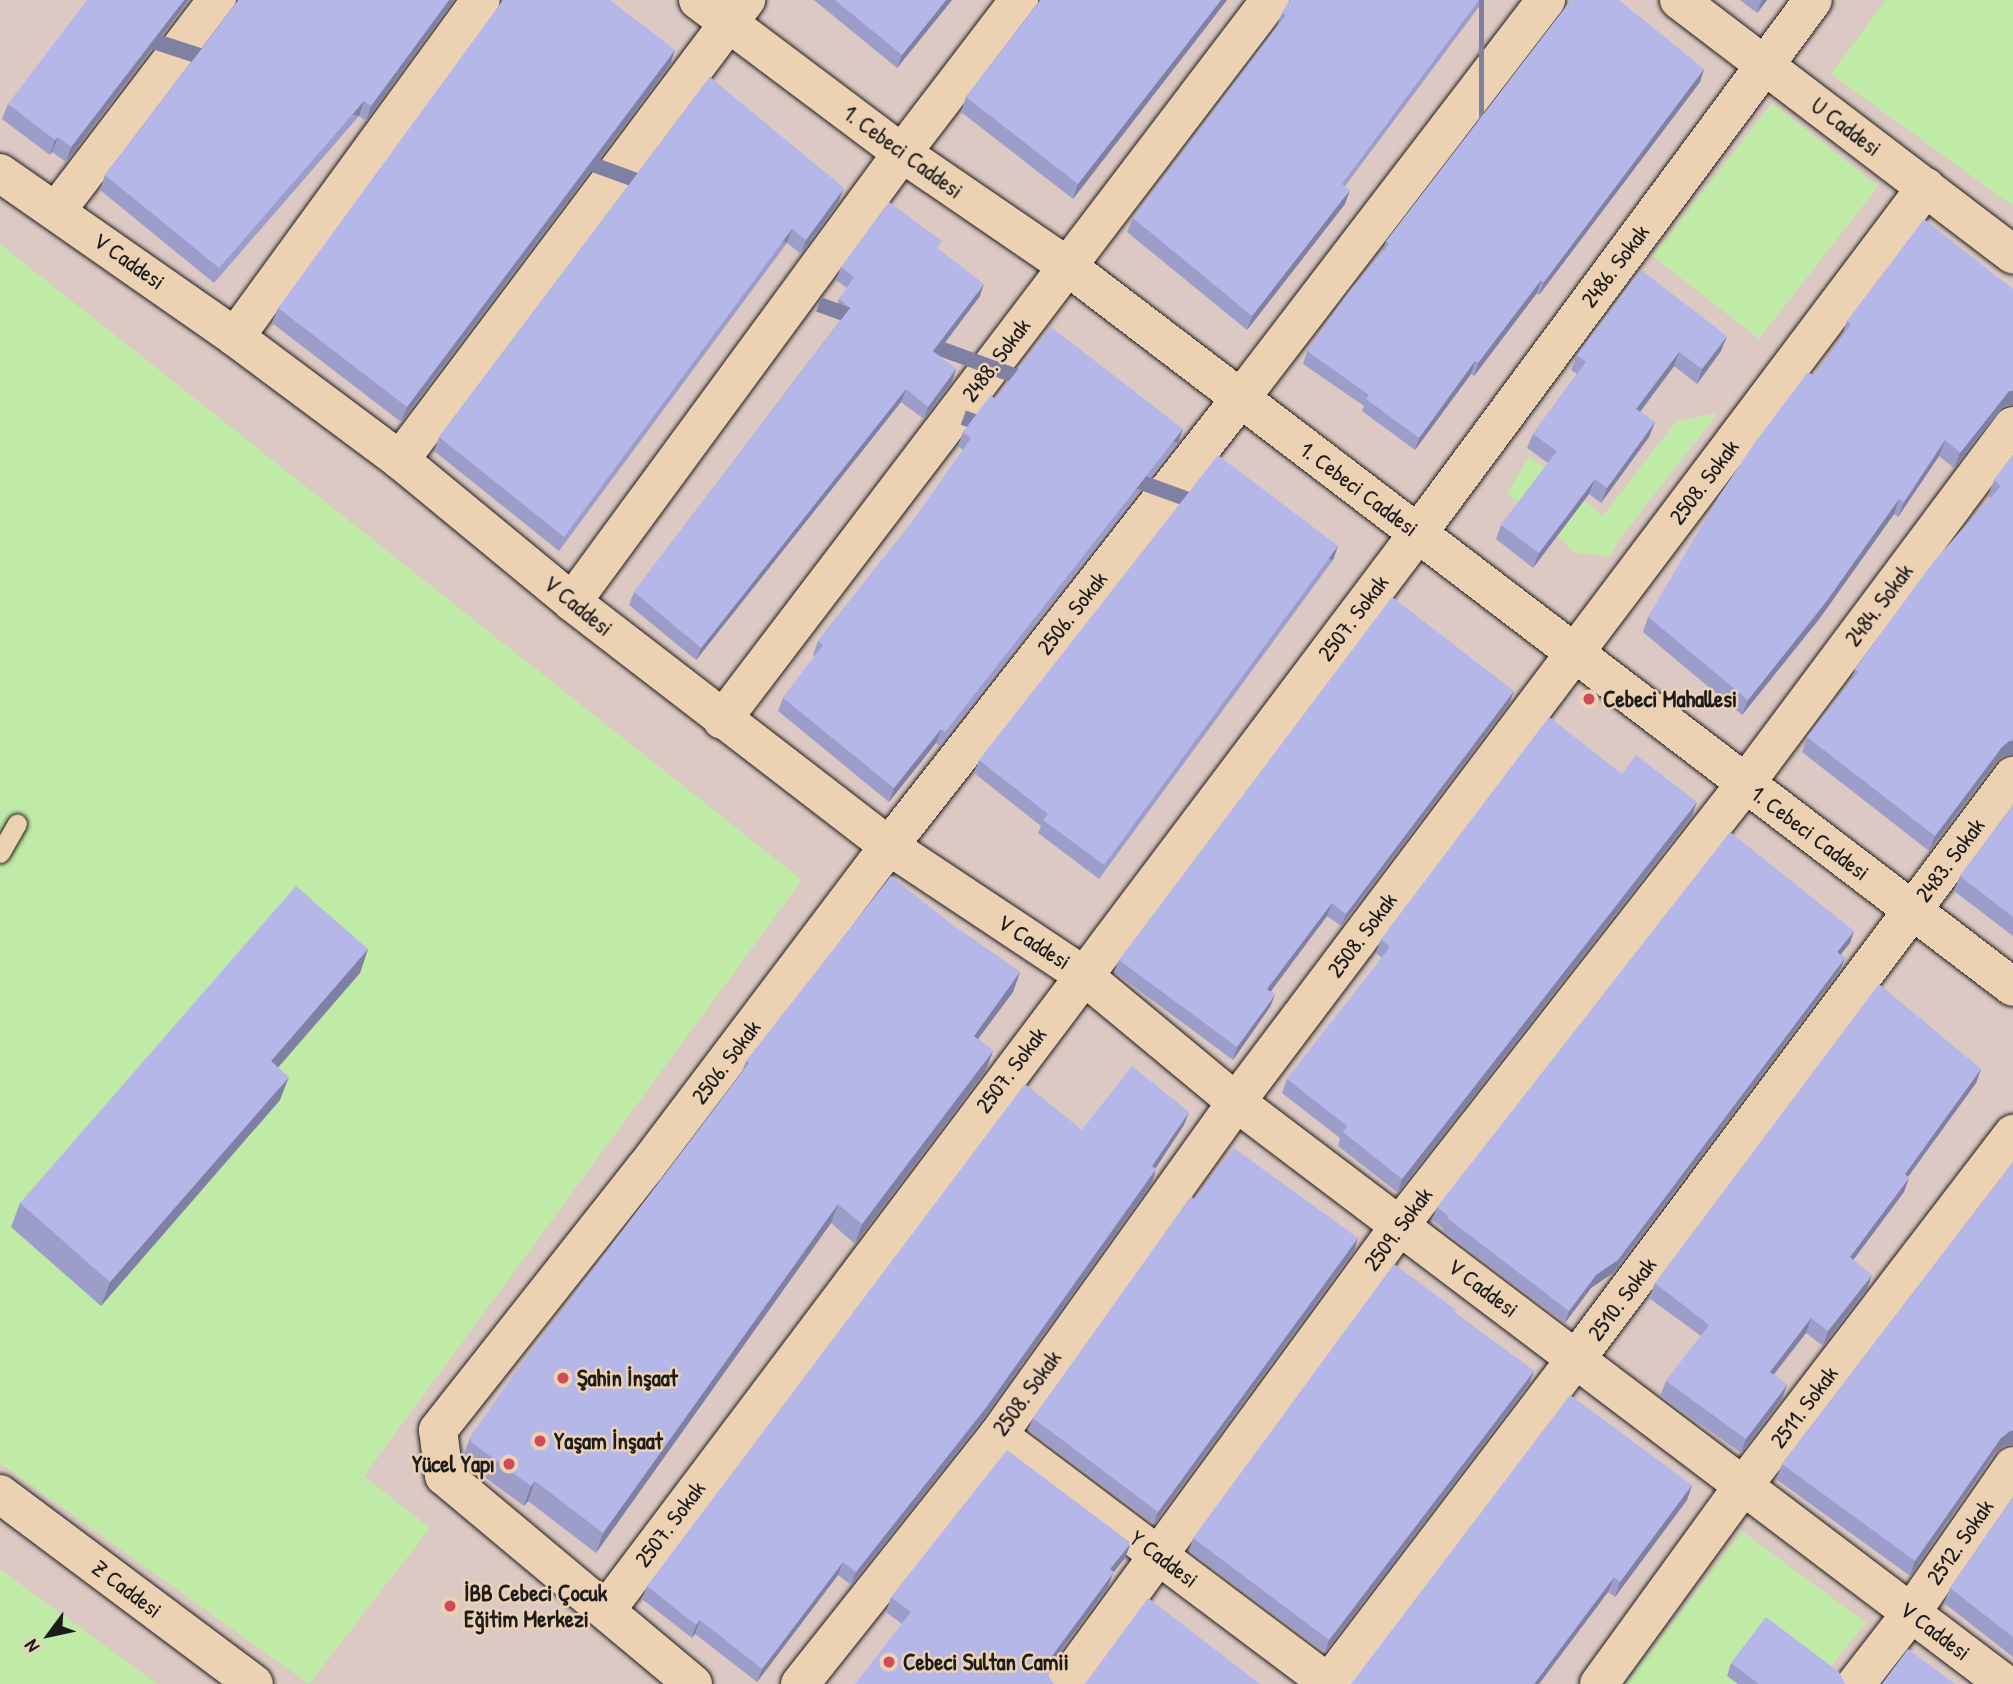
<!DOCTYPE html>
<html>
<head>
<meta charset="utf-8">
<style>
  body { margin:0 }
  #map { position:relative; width:2013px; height:1684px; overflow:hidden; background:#dcc9c3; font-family:"Patrick Hand",sans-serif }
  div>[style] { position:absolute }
  .green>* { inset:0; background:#c0eba7; transform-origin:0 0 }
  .roads { filter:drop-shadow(0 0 2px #1c1c1c) drop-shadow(0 0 2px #1c1c1c) }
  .lane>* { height:19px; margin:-9.5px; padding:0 9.5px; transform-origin:9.5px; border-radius:9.5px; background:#ecd1b3 }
  .street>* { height:38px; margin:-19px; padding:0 19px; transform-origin:19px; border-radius:19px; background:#ecd1b3 }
  .secondary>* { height:38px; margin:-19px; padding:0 19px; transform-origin:19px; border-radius:19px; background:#ecd1b3 }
  .wall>* { inset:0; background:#9c9dc8 }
  .shaded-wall>* { inset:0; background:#7f80a3; transform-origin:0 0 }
  .building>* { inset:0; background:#b5b7e9 }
  .dots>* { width:19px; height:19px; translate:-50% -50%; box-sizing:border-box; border:4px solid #ecd1b3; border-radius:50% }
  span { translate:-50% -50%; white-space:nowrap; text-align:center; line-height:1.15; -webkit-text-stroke:5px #ecd1b3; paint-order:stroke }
  .street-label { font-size:23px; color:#1c1c1c }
  .poi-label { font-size:23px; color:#1c1c1c; font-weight:700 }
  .left { translate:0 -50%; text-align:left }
  .right { translate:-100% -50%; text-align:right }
  .north { position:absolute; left:14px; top:1600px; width:70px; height:70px; -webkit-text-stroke:5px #ecd1b3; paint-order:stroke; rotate:237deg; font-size:19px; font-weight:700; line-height:28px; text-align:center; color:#1c1c1c }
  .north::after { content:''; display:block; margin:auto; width:24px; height:32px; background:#1c1c1c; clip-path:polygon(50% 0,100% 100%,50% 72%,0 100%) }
</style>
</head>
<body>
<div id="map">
  <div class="green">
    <i style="clip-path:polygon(1886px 0,2013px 0,2013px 206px,1831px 74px)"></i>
    <i style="left:1772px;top:103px;width:135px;height:194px;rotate:38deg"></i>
    <i style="clip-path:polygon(0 244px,802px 880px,364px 1476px,430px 1528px,309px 1684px,0 1463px)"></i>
    <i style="clip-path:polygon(1718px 413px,1618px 541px,1610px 557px,1573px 552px,1553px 530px,1507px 493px,1530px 456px,1603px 516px,1676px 421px)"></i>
    <i style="clip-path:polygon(1742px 1531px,1866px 1623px,1823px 1676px,1738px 1684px,1626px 1684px)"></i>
    <i style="clip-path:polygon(0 1569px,157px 1684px,0 1684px)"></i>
  </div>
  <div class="roads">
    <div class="lane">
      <i style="left:0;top:853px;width:34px;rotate:-60deg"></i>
    </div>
    <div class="street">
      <i style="left:1679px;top:0;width:420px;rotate:37.3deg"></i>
      <i style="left:0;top:173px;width:287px;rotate:34.9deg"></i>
      <i style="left:235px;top:337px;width:206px;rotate:36.7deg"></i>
      <i style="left:400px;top:460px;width:223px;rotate:39.5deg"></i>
      <i style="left:572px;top:602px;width:400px;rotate:37.6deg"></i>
      <i style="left:889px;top:846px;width:233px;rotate:33.6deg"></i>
      <i style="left:1083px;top:975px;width:199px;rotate:39.7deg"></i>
      <i style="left:1236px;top:1102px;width:964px;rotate:37.12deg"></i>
      <i style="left:57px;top:210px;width:264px;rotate:-52.7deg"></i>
      <i style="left:235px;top:337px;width:417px;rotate:-53.9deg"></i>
      <i style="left:400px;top:460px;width:576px;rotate:-53.05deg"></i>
      <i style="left:572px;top:602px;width:557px;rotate:-53.69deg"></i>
      <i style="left:902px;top:153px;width:193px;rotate:-52.6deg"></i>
      <i style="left:722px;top:720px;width:905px;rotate:-52.72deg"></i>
      <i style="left:998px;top:1435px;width:415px;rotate:36.9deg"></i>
      <i style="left:607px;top:1609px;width:1347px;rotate:-52.99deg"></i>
      <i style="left:1418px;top:533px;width:663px;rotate:-53.46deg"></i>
      <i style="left:693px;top:1684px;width:324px;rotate:-140.1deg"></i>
      <i style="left:444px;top:1476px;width:46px;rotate:-97.4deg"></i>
      <i style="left:438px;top:1430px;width:335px;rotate:-51.7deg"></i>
      <i style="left:646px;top:1167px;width:403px;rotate:-52.9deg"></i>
      <i style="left:889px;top:846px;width:568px;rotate:-51.86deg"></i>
      <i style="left:1240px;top:399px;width:503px;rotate:-52.51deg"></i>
      <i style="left:800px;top:1684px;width:318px;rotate:-51.5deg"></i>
      <i style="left:998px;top:1435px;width:409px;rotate:-54.4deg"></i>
      <i style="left:1236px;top:1102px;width:1146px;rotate:-52.98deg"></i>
      <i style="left:1064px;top:1684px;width:569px;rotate:-53.79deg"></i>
      <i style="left:1400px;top:1225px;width:560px;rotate:-51.96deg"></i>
      <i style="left:1745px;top:784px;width:447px;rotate:-53.2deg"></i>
      <i style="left:1328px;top:1684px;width:409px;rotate:-52.7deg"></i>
      <i style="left:1576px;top:1359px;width:729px;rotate:-53.15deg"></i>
      <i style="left:1599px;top:1684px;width:245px;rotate:-54deg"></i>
      <i style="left:1743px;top:1486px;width:444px;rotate:-52.5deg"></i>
      <i style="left:1856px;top:1684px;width:90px;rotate:-52.2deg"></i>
      <i style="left:1911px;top:1613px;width:179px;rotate:-55.2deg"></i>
    </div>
    <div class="secondary">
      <i style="left:698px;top:0;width:255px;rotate:36.9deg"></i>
      <i style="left:902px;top:153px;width:200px;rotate:34.4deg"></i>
      <i style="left:1067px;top:266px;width:1189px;rotate:37.31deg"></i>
      <i style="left:0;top:1494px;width:317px;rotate:36.8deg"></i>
    </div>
  </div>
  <div class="wall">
    <i style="clip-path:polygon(189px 0,66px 162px,52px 152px,50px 155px,2px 119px,8px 104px)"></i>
    <i style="clip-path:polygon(238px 0,454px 0,366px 121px,359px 116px,214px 283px,100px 190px,105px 175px)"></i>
    <i style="clip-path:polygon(814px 0,952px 0,897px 68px)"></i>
    <i style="clip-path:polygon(1040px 0,1227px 0,1073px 199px,961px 112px,966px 97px)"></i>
    <i style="clip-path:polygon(1290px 0,1484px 0,1345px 186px,1345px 204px,1247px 330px,1127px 232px,1133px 218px,1277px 26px,1282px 13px)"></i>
    <i style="clip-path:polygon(1740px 0,1767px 0,1757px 13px)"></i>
    <i style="clip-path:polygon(675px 50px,670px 65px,401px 422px,272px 323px,278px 308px)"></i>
    <i style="clip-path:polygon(1704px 69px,1700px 82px,1539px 295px,1537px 293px,1474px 376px,1471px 374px,1415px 450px,1362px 411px,1364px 406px,1303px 364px,1307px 351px,1382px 252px,1386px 241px)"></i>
    <i style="clip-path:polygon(710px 77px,838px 203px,801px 254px,787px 243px,559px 551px,434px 451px,439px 437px)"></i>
    <i style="clip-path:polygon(939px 250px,980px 296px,936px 354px,956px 369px,952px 382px,924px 419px,901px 402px,696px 660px,629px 605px,634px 592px,842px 318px,834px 312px,839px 299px,847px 288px,836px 280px,841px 267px)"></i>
    <i style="clip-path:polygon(2013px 289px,2013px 405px,2004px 406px,1954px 468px,1939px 456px,1898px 517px,1894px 514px,1820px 618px,1742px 715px,1643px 632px,1648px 617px,1814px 376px,1842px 336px,1847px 321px)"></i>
    <i style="clip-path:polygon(1721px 351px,1697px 384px,1674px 366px,1640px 412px,1655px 422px,1649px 437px,1601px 503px,1589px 494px,1533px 568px,1496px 539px,1501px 525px,1548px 463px,1527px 448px,1533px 434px,1577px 374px,1571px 370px,1577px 355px)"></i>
    <i style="clip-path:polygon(995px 399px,1183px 429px,1178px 443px,940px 746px,936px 743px,889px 802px,778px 711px,783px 698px,815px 656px,813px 655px,818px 641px,913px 521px,963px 450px,958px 446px,963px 432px)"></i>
    <i style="clip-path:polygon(2013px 455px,2004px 756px,1996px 762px,1929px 851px,1802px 752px,1807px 737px,1850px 682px,1855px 669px,1991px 498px,1988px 496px,1994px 480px)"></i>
    <i style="clip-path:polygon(1338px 546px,1333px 560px,1099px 879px,1038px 833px,1041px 826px,974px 773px,979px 760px)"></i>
    <i style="clip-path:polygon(1514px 691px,1509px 704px,1341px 926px,1327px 916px,1270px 991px,1275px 995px,1270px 1007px,1233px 1060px,1114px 972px,1119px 960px)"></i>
    <i style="clip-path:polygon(1622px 774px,1692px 816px,1398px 1193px,1338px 1146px,1340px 1138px,1282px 1093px,1287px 1079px,1382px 958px,1376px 953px,1381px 939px)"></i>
    <i style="clip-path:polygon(2013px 805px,2013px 936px,1954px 891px,1960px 876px)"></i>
    <i style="clip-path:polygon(955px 927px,1020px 972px,1013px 992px,978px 1039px,993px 1051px,986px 1070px,855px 1244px,831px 1223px,596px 1553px,528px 1501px,524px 1506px,464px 1462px,463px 1456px,471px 1436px,742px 1072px,746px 1061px)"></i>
    <i style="clip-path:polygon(1850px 943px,1841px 954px,1845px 958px,1840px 970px,1613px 1273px,1591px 1288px,1565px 1323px,1442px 1231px,1443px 1228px,1432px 1220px,1437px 1207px)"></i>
    <i style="clip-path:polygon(368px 949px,360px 973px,278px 1067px,280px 1100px,101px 1306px,11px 1227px,20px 1203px)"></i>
    <i style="clip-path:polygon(1981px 1069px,1976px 1083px,1908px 1177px,1904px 1192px,1853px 1260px,1867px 1289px,1823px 1346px,1806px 1333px,1774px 1375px,1787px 1385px,1782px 1399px,1741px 1453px,1660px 1396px,1666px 1381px,1701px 1336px,1649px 1298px,1655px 1283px)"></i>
    <i style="clip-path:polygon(1184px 1125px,1155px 1168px,1152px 1183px,981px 1422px,851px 1585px,838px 1575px,757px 1682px,695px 1634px,692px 1638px,642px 1599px,647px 1586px,1082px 1130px)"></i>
    <i style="clip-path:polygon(2013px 1162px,2013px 1444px,2004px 1446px,1995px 1453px,1910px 1576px,1776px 1479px,1782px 1464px)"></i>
    <i style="clip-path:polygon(1194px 1199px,1358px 1238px,1354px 1251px,1154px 1524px,1028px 1430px,1033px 1418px)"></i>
    <i style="clip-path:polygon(1455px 1313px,1534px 1371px,1529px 1384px,1325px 1653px,1189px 1551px,1193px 1538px)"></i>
    <i style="clip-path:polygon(1692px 1485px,1687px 1500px,1615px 1597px,1608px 1592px,1539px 1684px,1351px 1684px)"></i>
    <i style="clip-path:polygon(2013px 1497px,2013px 1657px,1944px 1603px,1950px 1588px)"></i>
    <i style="clip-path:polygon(1131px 1543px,1125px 1558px,1113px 1573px,1108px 1587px,1048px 1669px,1049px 1677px,902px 1624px,886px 1612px,891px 1597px)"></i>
    <i style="clip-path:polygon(1731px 1663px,1845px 1684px,1738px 1684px,1727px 1676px)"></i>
  </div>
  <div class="shaded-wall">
    <i style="clip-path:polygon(184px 0,189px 0,66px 162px,71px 147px)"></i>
    <i style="clip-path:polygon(449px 0,454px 0,366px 121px,371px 106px)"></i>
    <i style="clip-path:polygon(946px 0,952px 0,897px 68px,902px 55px)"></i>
    <i style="clip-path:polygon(1221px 0,1227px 0,1073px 199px,1078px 184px)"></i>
    <i style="left:1479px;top:0;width:5px;height:229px"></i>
    <i style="clip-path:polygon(1762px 0,1767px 0,1757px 13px)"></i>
    <i style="clip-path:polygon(675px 50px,670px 65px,401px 422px,407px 407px)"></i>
    <i style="clip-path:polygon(1704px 69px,1700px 82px,1539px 295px,1544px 282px)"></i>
    <i style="left:364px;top:101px;width:16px;height:221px;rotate:108deg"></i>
    <i style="clip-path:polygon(58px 137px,52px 152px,50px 155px,55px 140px)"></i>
    <i style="clip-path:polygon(844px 188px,838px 203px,801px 254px,806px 240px)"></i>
    <i style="clip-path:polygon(1350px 190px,1345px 204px,1247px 330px,1252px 316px)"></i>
    <i style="left:792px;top:229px;width:15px;height:383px;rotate:110deg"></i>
    <i style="clip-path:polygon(1541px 280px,1537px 293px,1474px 376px,1478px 363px)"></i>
    <i style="clip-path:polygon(984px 284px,980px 296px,929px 364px,933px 351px)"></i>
    <i style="clip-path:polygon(1727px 336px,1721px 351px,1697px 384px,1702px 369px)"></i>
    <i style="clip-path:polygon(1679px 352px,1674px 366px,1631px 424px,1636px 409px)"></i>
    <i style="clip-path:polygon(1475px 361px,1471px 374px,1415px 450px,1419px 438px)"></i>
    <i style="clip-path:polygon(956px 369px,952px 382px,924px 419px,928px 407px)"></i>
    <i style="clip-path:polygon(906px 389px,901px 402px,696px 660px,701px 648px)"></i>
    <i style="clip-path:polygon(2009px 391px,2013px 391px,2013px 405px,2004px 406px,1954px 468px,1960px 453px)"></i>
    <i style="clip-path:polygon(1655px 422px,1649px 437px,1601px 503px,1607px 488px)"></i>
    <i style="left:1183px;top:429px;width:15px;height:385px;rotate:110deg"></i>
    <i style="clip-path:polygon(1945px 440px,1939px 456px,1898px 517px,1904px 502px)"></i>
    <i style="clip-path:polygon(1595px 479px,1589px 494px,1533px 568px,1539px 553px)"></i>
    <i style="clip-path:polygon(1899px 499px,1894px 514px,1820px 618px,1742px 715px,1748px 700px)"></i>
    <i style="left:1338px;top:546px;width:15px;height:396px;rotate:110deg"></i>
    <i style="clip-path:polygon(1514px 691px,1509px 704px,1341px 926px,1346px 914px)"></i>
    <i style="clip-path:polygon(941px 729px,936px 743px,889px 802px,894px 788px)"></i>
    <i style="clip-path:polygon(2013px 740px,2013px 755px,2004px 756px,1996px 762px,1929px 851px,1935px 836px,2002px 747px,2009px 741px)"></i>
    <i style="clip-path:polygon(1697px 802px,1692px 816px,1398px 1193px,1402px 1179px)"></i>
    <i style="clip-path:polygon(1332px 903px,1327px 916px,1263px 1002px,1267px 989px)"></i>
    <i style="clip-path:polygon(1854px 931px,1850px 943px,1833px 964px,1837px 952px)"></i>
    <i style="clip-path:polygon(368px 949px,360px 973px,263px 1085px,271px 1061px)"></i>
    <i style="clip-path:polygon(1845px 958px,1840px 970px,1613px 1273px,1591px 1288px,1565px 1323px,1569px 1311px,1596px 1275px)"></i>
    <i style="clip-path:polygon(1020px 972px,1013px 992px,966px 1055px,974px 1036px)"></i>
    <i style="clip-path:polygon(1275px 995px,1270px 1007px,1233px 1060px,1237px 1047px)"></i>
    <i style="clip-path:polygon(993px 1051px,986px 1070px,855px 1244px,862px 1224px)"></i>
    <i style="clip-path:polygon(1981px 1069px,1976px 1083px,1899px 1189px,1905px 1174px)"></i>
    <i style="clip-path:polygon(289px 1077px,280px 1100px,101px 1306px,110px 1282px)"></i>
    <i style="clip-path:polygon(1189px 1112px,1184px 1125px,1148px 1180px,1152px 1166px)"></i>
    <i style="clip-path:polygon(1156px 1169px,1152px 1183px,981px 1422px,851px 1585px,856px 1572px)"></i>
    <i style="clip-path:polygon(1909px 1178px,1904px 1192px,1845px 1271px,1850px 1257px)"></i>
    <i style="clip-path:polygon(838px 1204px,831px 1223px,596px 1553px,603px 1533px)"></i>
    <i style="clip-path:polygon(1358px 1238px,1354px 1251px,1154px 1524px,1158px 1512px)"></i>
    <i style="clip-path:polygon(1872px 1275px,1867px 1289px,1823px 1346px,1828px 1331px)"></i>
    <i style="clip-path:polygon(1811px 1318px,1806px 1333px,1764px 1386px,1770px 1372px)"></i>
    <i style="clip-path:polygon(1534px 1371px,1529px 1384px,1325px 1653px,1329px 1640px)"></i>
    <i style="clip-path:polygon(1787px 1385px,1782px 1399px,1741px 1453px,1746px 1439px)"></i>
    <i style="clip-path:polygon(2010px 1431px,2013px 1431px,2013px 1444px,2004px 1446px,1995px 1453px,1910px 1576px,1915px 1561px,2001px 1438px)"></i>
    <i style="clip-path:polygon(535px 1481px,528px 1501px,524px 1506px,531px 1486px)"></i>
    <i style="clip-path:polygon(1692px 1485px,1687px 1500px,1615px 1597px,1620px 1582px)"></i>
    <i style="clip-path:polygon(1131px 1543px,1125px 1558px,1113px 1573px,1108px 1587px,1046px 1671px,1052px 1656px,1110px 1569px)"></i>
    <i style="clip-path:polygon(843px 1562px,838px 1575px,757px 1682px,762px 1669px)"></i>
    <i style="clip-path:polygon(1614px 1577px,1608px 1592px,1539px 1684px,1534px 1684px)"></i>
    <i style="clip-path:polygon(700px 1620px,695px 1634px,692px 1638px,696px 1625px)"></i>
  </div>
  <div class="building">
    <i style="clip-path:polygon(87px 0,184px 0,71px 147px,58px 137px,55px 140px,8px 104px)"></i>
    <i style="clip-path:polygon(239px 0,449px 0,371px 106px,364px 101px,219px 268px,105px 175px)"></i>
    <i style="clip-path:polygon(503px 0,610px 0,675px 50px,407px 407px,278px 308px)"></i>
    <i style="clip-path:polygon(835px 0,946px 0,902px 55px)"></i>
    <i style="clip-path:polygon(1041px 0,1221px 0,1078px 184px,966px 97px)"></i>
    <i style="clip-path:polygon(1290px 0,1479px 0,1342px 184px,1350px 190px,1252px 316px,1133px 218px,1286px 15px,1282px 13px)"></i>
    <i style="clip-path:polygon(1571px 0,1619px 0,1704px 69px,1544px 282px,1541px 280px,1478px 363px,1475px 361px,1419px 438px,1366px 399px,1369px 395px,1307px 351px,1348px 293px,1389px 244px,1386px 241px)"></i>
    <i style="clip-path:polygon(710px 77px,844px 188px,806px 240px,792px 229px,564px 537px,439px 437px)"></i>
    <i style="clip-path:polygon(889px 202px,942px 241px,937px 248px,984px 284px,933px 351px,956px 369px,928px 407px,906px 389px,701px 648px,634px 592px,850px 308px,839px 299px,854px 277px,841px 267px)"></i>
    <i style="clip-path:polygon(1924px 219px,2013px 289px,2013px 391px,2009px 391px,1960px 453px,1945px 440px,1904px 502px,1899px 499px,1826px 602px,1748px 700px,1648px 617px,1719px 496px,1756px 441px,1808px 372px,1814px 376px,1851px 324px,1847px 321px)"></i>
    <i style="clip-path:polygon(1641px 270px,1727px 336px,1702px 369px,1679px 352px,1636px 409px,1655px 422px,1607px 488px,1595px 479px,1539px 553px,1501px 525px,1557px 451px,1533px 434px,1586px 362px,1577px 355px)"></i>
    <i style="clip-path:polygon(1051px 327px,1183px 429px,945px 732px,941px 729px,894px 788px,783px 698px,823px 645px,818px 641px,913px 521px,971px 438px,963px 432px,991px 395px,995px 399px)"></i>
    <i style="clip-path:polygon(1218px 455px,1338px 546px,1104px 865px,1043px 820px,1048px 814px,979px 760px)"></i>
    <i style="clip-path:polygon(2013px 455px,2013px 740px,2009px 741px,2002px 747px,1935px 836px,1807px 737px,1858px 672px,1855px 669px,1934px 561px,2001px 486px,1994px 480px)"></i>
    <i style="clip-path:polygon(1392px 597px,1514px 691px,1346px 914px,1332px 903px,1267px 989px,1275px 995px,1237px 1047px,1119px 960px)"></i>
    <i style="clip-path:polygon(1549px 717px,1622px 774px,1636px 755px,1697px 802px,1402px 1179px,1343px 1132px,1347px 1126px,1287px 1079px,1390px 947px,1381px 939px)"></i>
    <i style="clip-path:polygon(2013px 805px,2013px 917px,1960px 876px)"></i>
    <i style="clip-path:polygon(1730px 832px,1854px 931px,1837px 952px,1845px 958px,1618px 1260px,1596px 1275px,1569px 1311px,1447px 1218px,1448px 1216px,1437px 1207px)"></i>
    <i style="clip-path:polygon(891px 876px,955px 927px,1020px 972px,974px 1036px,993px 1051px,862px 1224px,838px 1204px,603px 1533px,535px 1481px,531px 1486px,471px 1442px,471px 1436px,511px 1378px,749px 1063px,746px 1061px)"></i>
    <i style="clip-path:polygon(296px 886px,368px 949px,271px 1061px,289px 1077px,110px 1282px,20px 1203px)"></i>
    <i style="clip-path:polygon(1879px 984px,1981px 1069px,1905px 1174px,1909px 1178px,1850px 1257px,1872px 1275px,1828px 1331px,1811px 1318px,1770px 1372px,1787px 1385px,1746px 1439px,1666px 1381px,1709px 1325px,1655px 1283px)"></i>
    <i style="clip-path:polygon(1132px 1066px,1189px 1112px,1152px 1166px,1156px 1169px,985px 1409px,856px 1572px,843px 1562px,762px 1669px,700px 1620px,696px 1625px,647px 1586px,1025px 1084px,1082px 1130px)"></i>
    <i style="clip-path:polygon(1234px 1148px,1358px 1238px,1158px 1512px,1033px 1418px,1191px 1196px,1194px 1199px)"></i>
    <i style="clip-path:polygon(2013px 1162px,2013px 1431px,2010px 1431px,2001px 1438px,1915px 1561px,1782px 1464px)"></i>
    <i style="clip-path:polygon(1394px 1264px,1456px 1310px,1454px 1312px,1534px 1371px,1329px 1640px,1193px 1538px)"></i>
    <i style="clip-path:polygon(1570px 1395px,1692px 1485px,1620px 1582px,1614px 1577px,1534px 1684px,1351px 1684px)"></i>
    <i style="clip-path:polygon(1007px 1450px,1131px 1543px,1110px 1569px,1114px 1572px,1052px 1656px,1048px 1667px,1049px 1677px,1054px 1684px,855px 1684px,911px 1612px,891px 1597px)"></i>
    <i style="clip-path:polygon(2013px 1497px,2013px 1637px,1950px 1588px)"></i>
    <i style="clip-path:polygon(1148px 1598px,1260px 1684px,1085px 1684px)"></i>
    <i style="clip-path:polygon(1766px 1617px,1839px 1672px,1845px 1684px,1759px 1684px,1731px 1663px)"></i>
    <i style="clip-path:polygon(1908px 1649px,1955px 1684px,1882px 1684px)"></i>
  </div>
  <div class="dots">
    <i style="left:1589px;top:699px;background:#d1495b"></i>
    <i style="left:563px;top:1378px;background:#d1495b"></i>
    <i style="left:540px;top:1441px;background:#d1495b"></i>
    <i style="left:509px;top:1464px;background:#d1495b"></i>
    <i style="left:450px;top:1606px;background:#d1495b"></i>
    <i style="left:889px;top:1662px;background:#d1495b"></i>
  </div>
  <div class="street-label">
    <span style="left:1846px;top:127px;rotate:37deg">U Caddesi</span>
    <span style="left:903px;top:152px;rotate:36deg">1. Cebeci Caddesi</span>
    <span style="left:129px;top:261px;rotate:35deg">V Caddesi</span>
    <span style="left:1615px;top:266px;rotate:-53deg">2486. Sokak</span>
    <span style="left:996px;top:360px;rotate:-53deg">2488. Sokak</span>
    <span style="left:1704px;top:482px;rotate:-53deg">2508. Sokak</span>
    <span style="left:1359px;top:489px;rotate:37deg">1. Cebeci Caddesi</span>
    <span style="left:1879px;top:605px;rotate:-53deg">2484. Sokak</span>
    <span style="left:578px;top:606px;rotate:39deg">V Caddesi</span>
    <span style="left:1072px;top:613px;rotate:-52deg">2506. Sokak</span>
    <span style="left:1353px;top:618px;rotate:-53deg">2507. Sokak</span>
    <span style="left:1810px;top:833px;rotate:37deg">1. Cebeci Caddesi</span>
    <span style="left:1950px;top:860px;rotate:-53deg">2483. Sokak</span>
    <span style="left:1362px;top:935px;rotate:-53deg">2508. Sokak</span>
    <span style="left:1034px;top:942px;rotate:33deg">V Caddesi</span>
    <span style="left:726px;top:1062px;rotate:-53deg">2506. Sokak</span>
    <span style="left:1011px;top:1070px;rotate:-53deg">2507. Sokak</span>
    <span style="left:1398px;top:1229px;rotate:-53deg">2509. Sokak</span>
    <span style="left:1483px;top:1288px;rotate:37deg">V Caddesi</span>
    <span style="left:1622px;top:1299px;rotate:-53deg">2510. Sokak</span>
    <span style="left:1027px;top:1393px;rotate:-54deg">2508. Sokak</span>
    <span style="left:1804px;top:1407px;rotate:-53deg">2511. Sokak</span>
    <span style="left:670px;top:1524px;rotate:-53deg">2507. Sokak</span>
    <span style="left:1960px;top:1542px;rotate:-55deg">2512. Sokak</span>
    <span style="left:1164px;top:1559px;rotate:37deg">Y Caddesi</span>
    <span style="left:127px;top:1589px;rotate:37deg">Z Caddesi</span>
    <span style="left:1935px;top:1631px;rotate:37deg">V Caddesi</span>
  </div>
  <div class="poi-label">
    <span class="left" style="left:1603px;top:699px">Cebeci Mahallesi</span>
    <span class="left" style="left:577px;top:1378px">Şahin İnşaat</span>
    <span class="left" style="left:554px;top:1441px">Yaşam İnşaat</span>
    <span class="right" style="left:495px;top:1464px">Yücel Yapı</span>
    <span class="left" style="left:464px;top:1606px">İBB Cebeci Çocuk<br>Eğitim Merkezi</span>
    <span class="left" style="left:903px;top:1662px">Cebeci Sultan Camii</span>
  </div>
  <div class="north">N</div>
</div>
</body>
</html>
